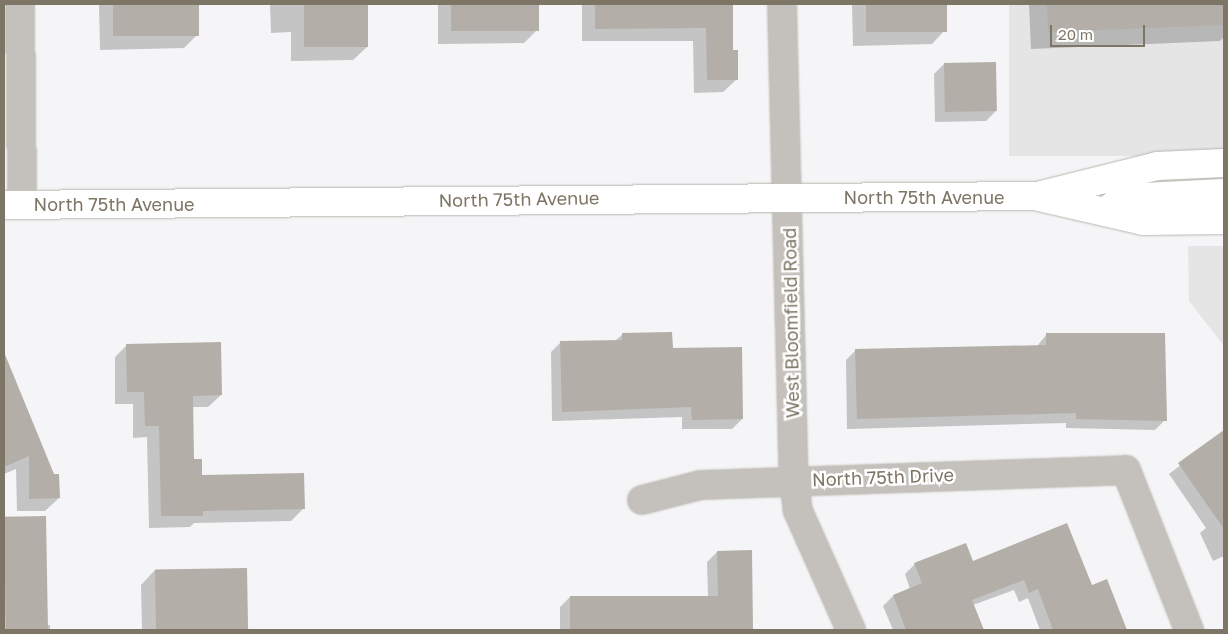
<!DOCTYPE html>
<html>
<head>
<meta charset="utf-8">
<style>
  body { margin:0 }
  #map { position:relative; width:1228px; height:634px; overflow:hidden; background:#f5f5f7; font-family:"Golos Text",sans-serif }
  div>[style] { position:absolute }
  .built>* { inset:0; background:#e5e5e5; transform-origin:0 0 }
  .shadow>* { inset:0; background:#0003 }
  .building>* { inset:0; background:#b3aea7; transform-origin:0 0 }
  .roads { filter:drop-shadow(0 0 1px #b9b6af) drop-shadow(0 0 1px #b9b6af) }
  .minor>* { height:28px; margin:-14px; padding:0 14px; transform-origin:14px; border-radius:14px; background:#c4c1bc }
  .secondary>* { height:28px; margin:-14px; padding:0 14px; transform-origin:14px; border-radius:14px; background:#fff }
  span { translate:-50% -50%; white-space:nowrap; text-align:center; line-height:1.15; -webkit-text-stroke:5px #fff; paint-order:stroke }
  .street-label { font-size:18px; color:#7d7565 }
  .frame { position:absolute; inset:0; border:5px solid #7d7565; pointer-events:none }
  .scale { position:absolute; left:1050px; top:25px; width:95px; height:22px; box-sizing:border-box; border:2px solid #7d7565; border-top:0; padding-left:6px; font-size:15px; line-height:18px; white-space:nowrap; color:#7d7565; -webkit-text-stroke:4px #fff; paint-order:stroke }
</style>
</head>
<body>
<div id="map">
  <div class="built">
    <i style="left:1009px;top:4px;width:215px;height:152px"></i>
    <i style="clip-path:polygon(1188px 246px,1224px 246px,1224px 346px,1189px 301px)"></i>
  </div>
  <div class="shadow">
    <i style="clip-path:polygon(99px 4px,198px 4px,198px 34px,184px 48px,100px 50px)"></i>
    <i style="clip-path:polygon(270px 4px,367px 4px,368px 46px,353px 60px,291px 61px,291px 32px,271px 33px)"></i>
    <i style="clip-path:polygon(438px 4px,538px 4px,538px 29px,524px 43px,438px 44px)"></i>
    <i style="clip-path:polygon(582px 4px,731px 4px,732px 52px,737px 79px,723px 92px,694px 93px,693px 41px,582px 41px)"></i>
    <i style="clip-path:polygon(852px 4px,946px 4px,946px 29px,932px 44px,853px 46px)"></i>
    <i style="clip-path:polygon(1029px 4px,1224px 4px,1224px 37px,1220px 41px,1031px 49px)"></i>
    <i style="clip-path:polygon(944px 64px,996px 111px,986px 121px,935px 122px,934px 74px)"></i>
    <i style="clip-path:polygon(623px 334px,671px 350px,742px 419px,732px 429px,682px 429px,682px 417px,552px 421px,551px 352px,561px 342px,615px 341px)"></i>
    <i style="clip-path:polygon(1047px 334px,1165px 420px,1155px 430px,1066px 428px,1066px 423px,847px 429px,846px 360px,856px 350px,1037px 346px)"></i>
    <i style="clip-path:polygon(127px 345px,221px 395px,208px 407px,192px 407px,193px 461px,201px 476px,303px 509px,291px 521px,194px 523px,190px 527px,149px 528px,147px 437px,133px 438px,133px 404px,115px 404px,115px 357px)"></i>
    <i style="clip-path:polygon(8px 363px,59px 498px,45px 511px,17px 511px,16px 469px,4px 474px,4px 365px)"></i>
    <i style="clip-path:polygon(1224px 432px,1224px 556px,1213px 561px,1200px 533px,1206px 528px,1169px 474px)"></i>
    <i style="clip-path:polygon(45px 517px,47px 625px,50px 625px,50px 630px,4px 630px,4px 518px)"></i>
    <i style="clip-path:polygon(717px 552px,751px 552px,752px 630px,560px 630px,560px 607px,570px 597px,708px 597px,707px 562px)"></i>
    <i style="clip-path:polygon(972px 563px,1091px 587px,1106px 581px,1125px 630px,1040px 630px,1028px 598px,1019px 602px,1014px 590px,973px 605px,983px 630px,893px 630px,883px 606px,893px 596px,910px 589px,905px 574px,915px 564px)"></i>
    <i style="clip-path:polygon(246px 569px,247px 630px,142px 630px,141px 585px,155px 570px)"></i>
  </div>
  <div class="building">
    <i style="left:113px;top:4px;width:86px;height:32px"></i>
    <i style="left:304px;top:4px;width:64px;height:43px"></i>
    <i style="left:451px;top:4px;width:88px;height:27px"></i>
    <i style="clip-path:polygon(595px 4px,733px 4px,733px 50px,738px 50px,738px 80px,707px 80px,706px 28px,595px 29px)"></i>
    <i style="left:866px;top:4px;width:81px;height:28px"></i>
    <i style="clip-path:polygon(1047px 4px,1224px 4px,1224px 25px,1048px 32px)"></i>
    <i style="left:996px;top:62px;width:49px;height:52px;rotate:89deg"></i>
    <i style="clip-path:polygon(672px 332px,673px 348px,742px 347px,743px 419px,692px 420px,691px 407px,562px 412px,560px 341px,622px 340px,622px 333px)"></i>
    <i style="clip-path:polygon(1046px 333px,1165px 333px,1167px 421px,1076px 419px,1076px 413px,857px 419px,855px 349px,1046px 345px)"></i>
    <i style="clip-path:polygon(221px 342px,222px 395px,193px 396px,194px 459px,202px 459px,202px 475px,304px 473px,305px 509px,203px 511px,203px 516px,161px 516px,159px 426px,145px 426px,144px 392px,127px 392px,126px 344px)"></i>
    <i style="clip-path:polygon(4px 352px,54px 474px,59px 474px,60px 498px,29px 499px,29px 456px,4px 467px)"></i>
    <i style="clip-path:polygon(1224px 430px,1224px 529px,1178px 463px)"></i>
    <i style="left:46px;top:516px;width:114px;height:42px;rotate:89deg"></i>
    <i style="clip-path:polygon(1067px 523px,1092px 585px,1107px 579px,1127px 630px,1053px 630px,1038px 589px,1029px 593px,1024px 580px,972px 600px,984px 630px,906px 630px,893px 595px,922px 583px,914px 563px,966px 543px,973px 561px)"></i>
    <i style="clip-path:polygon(752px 550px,753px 630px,570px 630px,570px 596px,718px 596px,717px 551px)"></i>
    <i style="left:247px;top:568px;width:62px;height:92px;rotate:89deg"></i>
  </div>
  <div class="roads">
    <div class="minor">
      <i style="left:20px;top:4px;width:201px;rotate:89.4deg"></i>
      <i style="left:782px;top:4px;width:476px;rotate:88.6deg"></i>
      <i style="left:794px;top:480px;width:31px;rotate:83deg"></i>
      <i style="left:798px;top:511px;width:130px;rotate:66deg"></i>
      <i style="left:642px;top:500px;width:61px;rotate:-14.3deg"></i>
      <i style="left:701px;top:485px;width:425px;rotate:-2deg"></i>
      <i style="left:1126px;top:470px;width:172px;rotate:68.5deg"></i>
    </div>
    <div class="secondary">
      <i style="left:1041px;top:195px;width:120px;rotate:-14deg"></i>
      <i style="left:1157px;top:166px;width:67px;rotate:-2.6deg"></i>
      <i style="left:4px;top:205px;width:1031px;rotate:-0.5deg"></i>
      <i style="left:1035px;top:196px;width:111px;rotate:13deg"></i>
      <i style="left:1143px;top:221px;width:81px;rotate:-0.7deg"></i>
      <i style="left:1105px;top:212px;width:23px;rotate:-38deg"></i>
      <i style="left:1123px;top:198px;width:101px;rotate:-2.8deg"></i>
    </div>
  </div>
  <div class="street-label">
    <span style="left:924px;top:197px">North 75th Avenue</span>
    <span style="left:519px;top:199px;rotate:-1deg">North 75th Avenue</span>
    <span style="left:114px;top:204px">North 75th Avenue</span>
    <span style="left:791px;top:323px;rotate:-91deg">West Bloomfield Road</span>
    <span style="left:883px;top:477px;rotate:-2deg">North 75th Drive</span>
  </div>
  <div class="frame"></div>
  <div class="scale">20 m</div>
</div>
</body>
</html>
